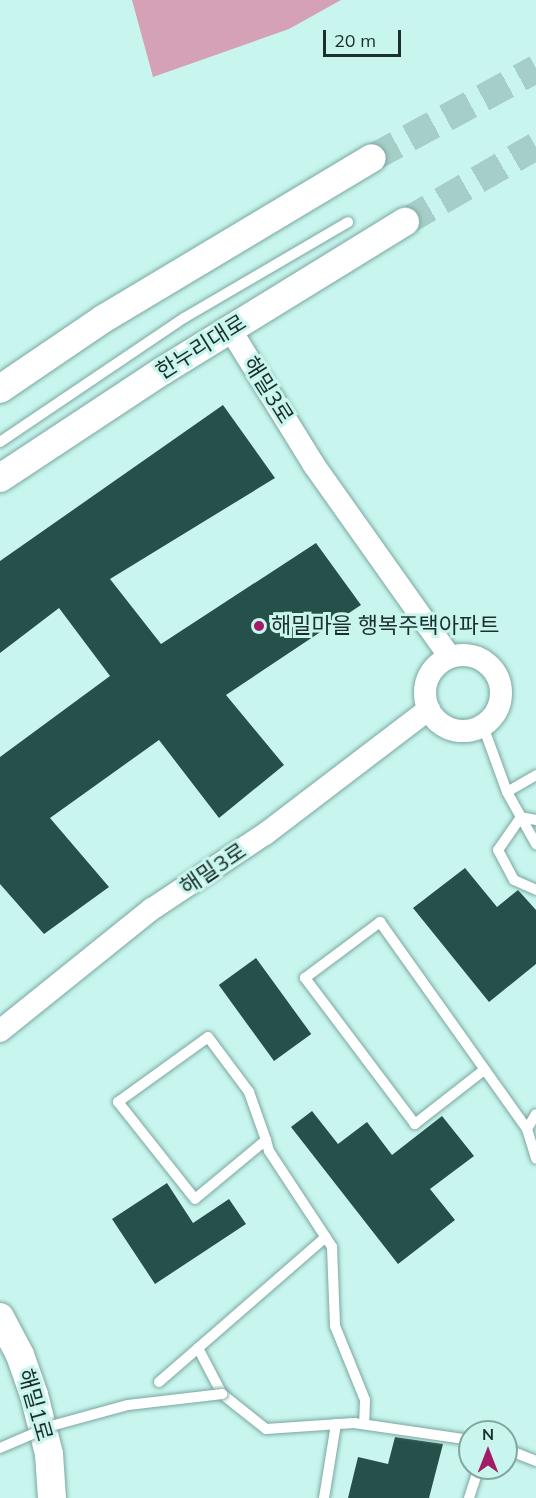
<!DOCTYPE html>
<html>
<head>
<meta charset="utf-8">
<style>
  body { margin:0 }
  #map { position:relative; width:536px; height:1498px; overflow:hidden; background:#c8f6ef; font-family:Mulish,"Noto Sans KR",sans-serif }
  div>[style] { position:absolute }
  .forest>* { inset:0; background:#d4a1b6 }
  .building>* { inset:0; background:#26504a; transform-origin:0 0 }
  .tertiary-tunnel>* { height:28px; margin-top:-14px; transform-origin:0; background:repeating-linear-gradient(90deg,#a6cec8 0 28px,transparent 0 42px) }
  .roads { filter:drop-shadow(0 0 2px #7ba7a0) drop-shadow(0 0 2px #7ba7a0) }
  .service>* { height:10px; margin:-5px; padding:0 5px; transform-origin:5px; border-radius:5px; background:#fff }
  .minor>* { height:22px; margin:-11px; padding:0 11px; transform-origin:11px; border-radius:11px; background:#fff }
  .minor>.ring { margin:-11px; padding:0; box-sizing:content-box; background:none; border:22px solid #fff; border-radius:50% }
  .tertiary>* { height:28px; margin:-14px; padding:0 14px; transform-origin:14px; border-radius:14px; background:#fff }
  .bridges { filter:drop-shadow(0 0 2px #7ba7a0) drop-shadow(0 0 2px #7ba7a0) }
  .service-bridge>* { height:10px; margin:-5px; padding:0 5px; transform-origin:5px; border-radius:5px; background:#fff }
  .dots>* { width:16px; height:16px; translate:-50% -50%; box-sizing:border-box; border:3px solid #c8f6ef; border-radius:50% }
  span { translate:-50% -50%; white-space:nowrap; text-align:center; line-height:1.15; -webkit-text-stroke:6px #c8f6ef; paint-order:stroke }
  .street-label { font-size:22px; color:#1d2f2c }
  .poi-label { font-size:22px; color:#1d2f2c }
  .left { translate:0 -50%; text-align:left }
  .north { position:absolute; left:458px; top:1420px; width:60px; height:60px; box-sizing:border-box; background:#c8f6ef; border:2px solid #84a6a1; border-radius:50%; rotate:0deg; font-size:16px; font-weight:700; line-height:24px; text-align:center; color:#1d2f2c }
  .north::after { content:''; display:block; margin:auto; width:21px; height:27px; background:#a31b66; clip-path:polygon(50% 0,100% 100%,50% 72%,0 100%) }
  .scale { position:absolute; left:323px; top:30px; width:78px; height:27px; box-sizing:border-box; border:3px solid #1d2f2c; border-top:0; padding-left:8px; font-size:18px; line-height:21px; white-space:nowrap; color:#1d2f2c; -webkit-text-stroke:4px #c8f6ef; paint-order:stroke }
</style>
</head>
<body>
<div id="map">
  <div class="forest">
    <i style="clip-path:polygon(132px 0,341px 0,289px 29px,153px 77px)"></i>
  </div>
  <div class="building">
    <i style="clip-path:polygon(223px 405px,275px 478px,110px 579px,161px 644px,316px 543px,361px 605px,226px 695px,284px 765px,219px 818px,159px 740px,50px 818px,109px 887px,44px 934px,0 884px,0 757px,110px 676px,59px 608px,0 653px,0 561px)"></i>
    <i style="clip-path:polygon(465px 868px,497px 907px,518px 890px,536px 910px,536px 964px,489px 1002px,413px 908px)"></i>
    <i style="left:256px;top:958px;width:94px;height:46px;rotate:54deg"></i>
    <i style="clip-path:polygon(312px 1111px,338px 1144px,367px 1122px,392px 1155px,442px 1116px,474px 1156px,430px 1189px,455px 1220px,398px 1264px,291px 1127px)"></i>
    <i style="clip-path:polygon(167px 1183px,193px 1223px,229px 1199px,246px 1224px,155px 1284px,112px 1219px)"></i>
    <i style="clip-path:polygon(395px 1437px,443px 1444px,429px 1498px,348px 1498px,358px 1457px,388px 1464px)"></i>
  </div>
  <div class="tertiary-tunnel">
    <i style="left:372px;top:158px;width:187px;rotate:-28.5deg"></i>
    <i style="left:405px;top:222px;width:151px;rotate:-30.1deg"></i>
  </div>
  <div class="roads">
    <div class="service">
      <i style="left:0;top:442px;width:222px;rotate:-34deg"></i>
      <i style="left:184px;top:318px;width:190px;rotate:-30.3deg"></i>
      <i style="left:483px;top:726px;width:70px;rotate:70deg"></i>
      <i style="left:507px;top:792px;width:60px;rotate:60.9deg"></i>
      <i style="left:507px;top:792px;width:34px;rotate:-30deg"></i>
      <i style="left:536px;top:820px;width:15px;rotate:-169deg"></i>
      <i style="left:521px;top:817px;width:40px;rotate:124.9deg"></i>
      <i style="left:498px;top:850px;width:34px;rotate:62deg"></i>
      <i style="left:514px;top:880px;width:24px;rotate:24deg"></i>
      <i style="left:484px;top:1070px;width:88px;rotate:142deg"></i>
      <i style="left:415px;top:1124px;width:183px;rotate:-127deg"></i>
      <i style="left:305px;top:978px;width:94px;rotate:-36.7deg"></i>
      <i style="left:380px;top:922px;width:254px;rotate:54.6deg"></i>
      <i style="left:527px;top:1129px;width:31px;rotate:73deg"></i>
      <i style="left:527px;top:1129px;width:17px;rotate:-59deg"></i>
      <i style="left:266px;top:1140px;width:92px;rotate:140.3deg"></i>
      <i style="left:195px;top:1199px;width:124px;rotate:-128.4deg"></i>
      <i style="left:118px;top:1102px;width:111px;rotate:-35.8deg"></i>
      <i style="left:208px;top:1037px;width:69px;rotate:53.3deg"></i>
      <i style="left:249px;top:1092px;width:51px;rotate:70.5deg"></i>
      <i style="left:266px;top:1140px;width:11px;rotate:75deg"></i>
      <i style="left:269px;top:1151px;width:115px;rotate:56.7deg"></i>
      <i style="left:332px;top:1247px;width:79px;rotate:87.8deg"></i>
      <i style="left:335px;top:1326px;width:80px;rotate:67.9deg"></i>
      <i style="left:365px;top:1400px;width:24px;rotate:92deg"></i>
      <i style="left:198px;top:1348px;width:52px;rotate:62.4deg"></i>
      <i style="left:222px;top:1394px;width:56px;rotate:38.5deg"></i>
      <i style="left:266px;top:1429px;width:88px;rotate:-3.9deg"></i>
      <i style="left:354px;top:1423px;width:117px;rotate:8.3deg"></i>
      <i style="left:159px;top:1382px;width:221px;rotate:-41deg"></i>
      <i style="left:506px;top:1449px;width:32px;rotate:22deg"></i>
      <i style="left:324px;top:1498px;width:75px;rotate:-80.8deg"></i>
      <i style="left:469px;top:1498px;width:32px;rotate:-72deg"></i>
    </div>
    <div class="minor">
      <i style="left:230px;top:329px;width:160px;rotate:58.3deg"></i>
      <i style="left:314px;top:465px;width:235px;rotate:54.7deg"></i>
      <i class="ring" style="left:425px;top:655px;width:54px;height:54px"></i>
      <i style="left:0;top:1031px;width:195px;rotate:-38.8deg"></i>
      <i style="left:152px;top:909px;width:136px;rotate:-33.6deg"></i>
      <i style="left:265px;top:834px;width:206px;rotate:-37.3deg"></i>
    </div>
    <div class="tertiary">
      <i style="left:0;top:389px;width:125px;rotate:-34.2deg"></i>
      <i style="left:103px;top:319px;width:313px;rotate:-30.9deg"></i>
      <i style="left:0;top:478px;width:196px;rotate:-33.4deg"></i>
      <i style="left:164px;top:370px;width:283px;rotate:-31.6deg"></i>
      <i style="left:0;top:1317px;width:43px;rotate:62.2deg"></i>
      <i style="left:20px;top:1355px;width:42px;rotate:70.7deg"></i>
      <i style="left:34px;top:1395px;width:61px;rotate:75.7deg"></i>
      <i style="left:49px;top:1454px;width:44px;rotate:86.1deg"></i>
    </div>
  </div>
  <div class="bridges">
    <div class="service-bridge">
      <i style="left:0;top:1448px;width:56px;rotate:-23.3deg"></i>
      <i style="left:51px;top:1426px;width:80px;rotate:-15.3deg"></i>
      <i style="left:128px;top:1405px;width:95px;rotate:-6.7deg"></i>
    </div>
  </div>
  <div class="dots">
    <i style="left:259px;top:626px;background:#a31b66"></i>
  </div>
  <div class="street-label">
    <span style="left:201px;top:347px;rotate:-32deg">한누리대로</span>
    <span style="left:268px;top:390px;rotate:58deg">해밀3로</span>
    <span style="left:213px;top:869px;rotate:-34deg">해밀3로</span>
    <span style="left:35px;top:1405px;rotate:74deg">해밀1로</span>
  </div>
  <div class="poi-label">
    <span class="left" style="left:271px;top:626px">해밀마을 행복주택아파트</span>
  </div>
  <div class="north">N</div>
  <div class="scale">20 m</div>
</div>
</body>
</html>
